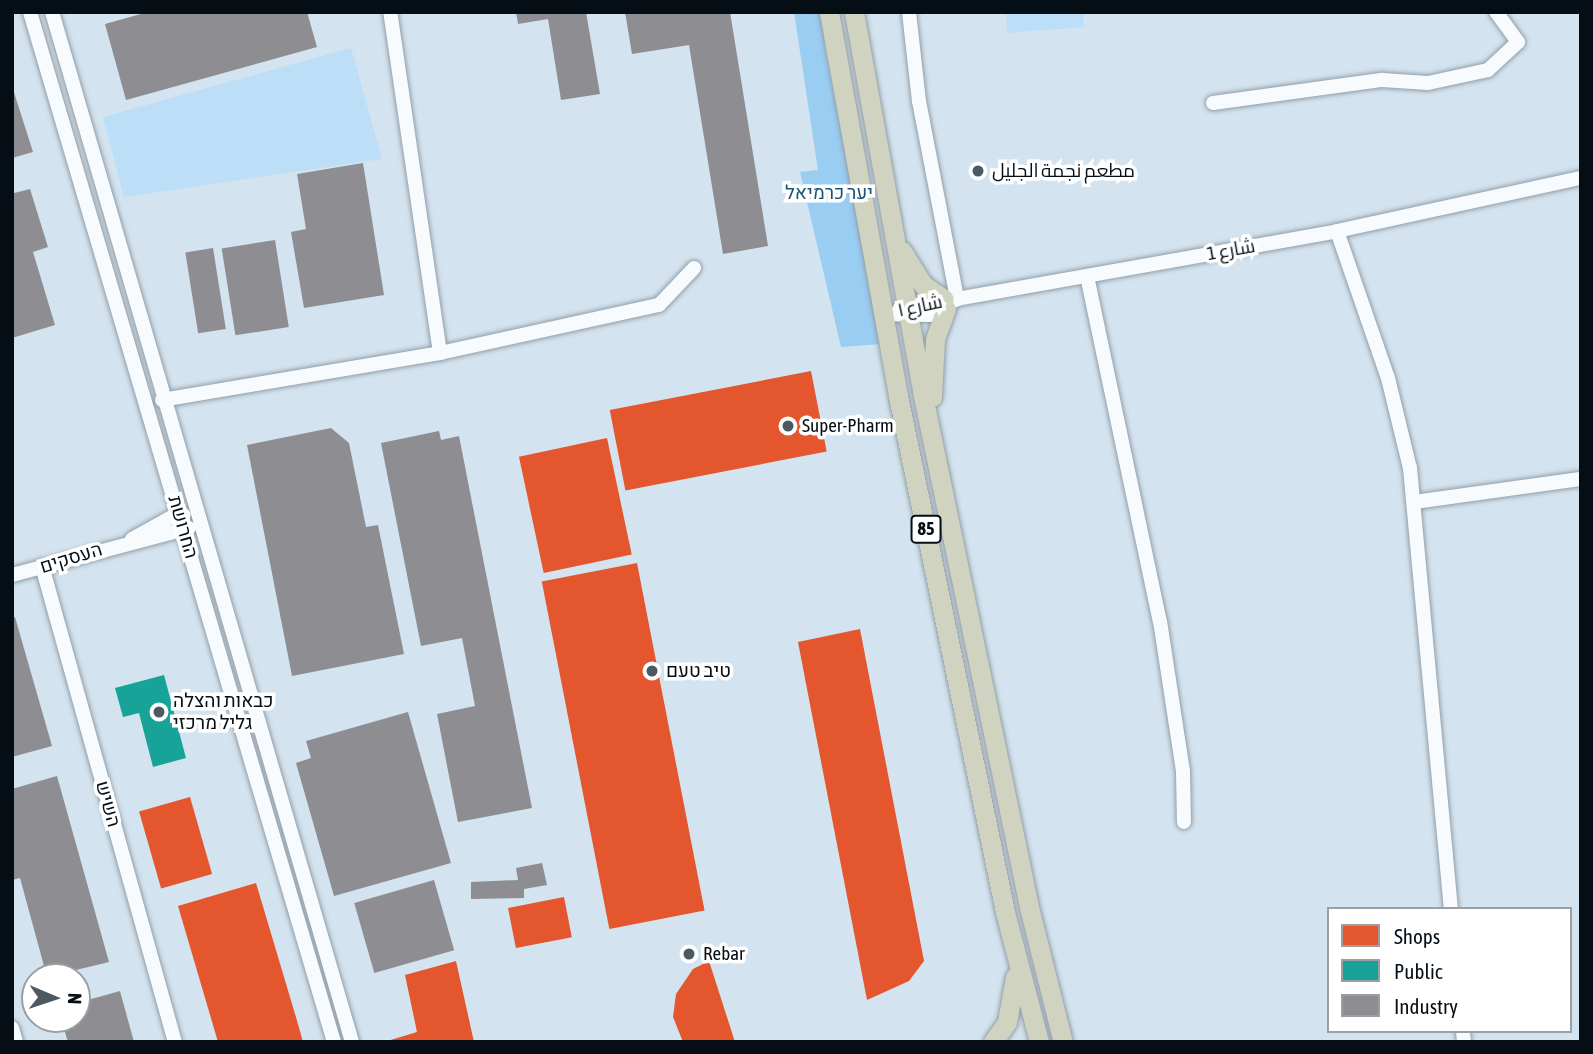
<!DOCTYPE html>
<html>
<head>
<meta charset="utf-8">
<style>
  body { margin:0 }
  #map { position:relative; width:1593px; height:1054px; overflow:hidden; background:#d3e3ef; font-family:"Asap Condensed",Cairo,Heebo,sans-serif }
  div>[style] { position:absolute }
  .green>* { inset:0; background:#bcdef7 }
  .forest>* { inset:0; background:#9acdf2 }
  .shops>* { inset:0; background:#e4572e; transform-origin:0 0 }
  .public>* { inset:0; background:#17a398 }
  .industry>* { inset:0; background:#8d8d92; transform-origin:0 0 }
  .roads { filter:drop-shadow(0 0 2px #929ea8) drop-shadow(0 0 2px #929ea8) }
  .minor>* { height:14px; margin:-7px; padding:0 7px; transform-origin:7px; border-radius:7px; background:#f8fbfd }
  .highway>* { height:19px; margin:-9.5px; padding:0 9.5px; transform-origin:9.5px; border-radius:9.5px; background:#cfd3bf }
  .dots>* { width:19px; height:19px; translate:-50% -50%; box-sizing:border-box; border:4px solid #fff; border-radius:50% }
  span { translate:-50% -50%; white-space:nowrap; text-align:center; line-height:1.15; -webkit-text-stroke:7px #fff; paint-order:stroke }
  .shield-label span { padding:2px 5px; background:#fff; border:2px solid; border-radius:5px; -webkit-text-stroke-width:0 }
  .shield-label { font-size:18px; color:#050e15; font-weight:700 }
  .poi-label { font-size:19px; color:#050e15 }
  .left { translate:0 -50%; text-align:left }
  .park-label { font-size:19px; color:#18547a }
  .street-label { font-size:19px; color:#050e15 }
  .frame { position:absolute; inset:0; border:14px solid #050e15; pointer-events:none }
  .legend { position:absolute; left:1327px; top:907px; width:245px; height:126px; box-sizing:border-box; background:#fff; border:2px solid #9b9fa1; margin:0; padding:9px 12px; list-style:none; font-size:21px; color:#050e15 }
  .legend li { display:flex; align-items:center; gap:14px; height:35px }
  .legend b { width:35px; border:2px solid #9b9fa1 }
  .north { position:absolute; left:21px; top:963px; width:70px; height:70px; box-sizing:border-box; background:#fff; border:2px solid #9b9fa1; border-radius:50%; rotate:92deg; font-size:19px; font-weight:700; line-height:28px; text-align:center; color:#050e15 }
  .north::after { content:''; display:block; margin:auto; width:24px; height:32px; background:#4d5961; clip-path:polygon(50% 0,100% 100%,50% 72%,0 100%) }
</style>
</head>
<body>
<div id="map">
  <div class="green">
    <i style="clip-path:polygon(1006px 12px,1083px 12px,1084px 27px,1007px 33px)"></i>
    <i style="clip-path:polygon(351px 48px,382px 159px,124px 197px,103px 117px)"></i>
  </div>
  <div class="forest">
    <i style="clip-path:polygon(794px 12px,822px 12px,825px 48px,882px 344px,841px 347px,800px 172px,818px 170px)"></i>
  </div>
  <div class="shops">
    <i style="left:811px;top:371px;width:82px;height:205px;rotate:79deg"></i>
    <i style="left:607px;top:438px;width:119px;height:90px;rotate:78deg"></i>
    <i style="left:637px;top:563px;width:354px;height:97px;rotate:79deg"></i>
    <i style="clip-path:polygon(860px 629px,924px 961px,909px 981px,867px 1000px,798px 642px)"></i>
    <i style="left:190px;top:797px;width:80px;height:53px;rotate:74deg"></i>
    <i style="clip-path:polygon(256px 883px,298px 1024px,303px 1042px,218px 1042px,178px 906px)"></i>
    <i style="left:564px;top:897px;width:41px;height:57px;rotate:79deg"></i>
    <i style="left:695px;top:947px;width:10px;height:15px;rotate:73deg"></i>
    <i style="clip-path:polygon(456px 961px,474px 1042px,384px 1042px,417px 1032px,405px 975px)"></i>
    <i style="clip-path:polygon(709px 961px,735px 1042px,683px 1042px,673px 1017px,676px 994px,693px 969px)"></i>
  </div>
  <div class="public">
    <i style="clip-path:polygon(164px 675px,186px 758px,153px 767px,139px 713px,123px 717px,115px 688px)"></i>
  </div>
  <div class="industry">
    <i style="clip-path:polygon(148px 12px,307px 12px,317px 47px,126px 100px,105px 24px)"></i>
    <i style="clip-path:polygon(516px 12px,586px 12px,600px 94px,561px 100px,548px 19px,518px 24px)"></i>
    <i style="clip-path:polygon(625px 12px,730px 12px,768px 246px,723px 254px,689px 45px,632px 54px)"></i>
    <i style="clip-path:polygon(12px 86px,33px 152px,12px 158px)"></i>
    <i style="clip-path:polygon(363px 163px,384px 295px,304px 308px,291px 232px,306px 229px,297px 174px)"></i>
    <i style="clip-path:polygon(12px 188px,14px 193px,30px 189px,48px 247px,33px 252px,55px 325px,12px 338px)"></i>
    <i style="left:275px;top:240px;width:88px;height:54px;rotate:81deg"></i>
    <i style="left:213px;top:248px;width:82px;height:28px;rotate:81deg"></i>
    <i style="clip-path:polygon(331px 428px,349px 443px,366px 527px,378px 525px,404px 654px,292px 676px,247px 445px)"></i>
    <i style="clip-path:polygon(439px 431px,441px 440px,459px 436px,532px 808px,458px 822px,437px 714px,475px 706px,462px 638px,421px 646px,381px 443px)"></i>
    <i style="clip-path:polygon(15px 617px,52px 746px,12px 757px,12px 618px)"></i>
    <i style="clip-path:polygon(408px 712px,451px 863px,334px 896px,296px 763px,311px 758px,306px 741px)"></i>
    <i style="clip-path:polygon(57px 776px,109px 962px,47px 977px,20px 878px,12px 880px,12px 789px)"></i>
    <i style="clip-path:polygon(542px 863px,547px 885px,524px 889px,524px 898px,471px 899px,471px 882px,518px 880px,516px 868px)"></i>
    <i style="left:434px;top:880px;width:73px;height:83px;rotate:74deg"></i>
    <i style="clip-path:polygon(120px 991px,134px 1042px,68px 1042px,61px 1019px,77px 1019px,77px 1003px)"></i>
  </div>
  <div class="roads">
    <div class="minor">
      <i style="left:30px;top:12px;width:1074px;rotate:73.56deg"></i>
      <i style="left:52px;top:12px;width:1073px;rotate:73.76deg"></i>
      <i style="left:909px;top:12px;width:90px;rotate:83.6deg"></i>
      <i style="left:919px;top:101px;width:202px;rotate:79.1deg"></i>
      <i style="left:1213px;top:103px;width:171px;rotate:-7.8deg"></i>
      <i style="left:1382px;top:80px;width:46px;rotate:3.7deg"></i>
      <i style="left:1428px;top:83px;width:61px;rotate:-12.2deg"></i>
      <i style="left:1488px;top:70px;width:41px;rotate:-43deg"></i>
      <i style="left:1518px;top:42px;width:37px;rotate:-126deg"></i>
      <i style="left:1337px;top:231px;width:156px;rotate:70.9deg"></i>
      <i style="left:1388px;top:378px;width:93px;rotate:76.3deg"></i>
      <i style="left:1410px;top:468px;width:443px;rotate:84.7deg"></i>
      <i style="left:1087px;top:276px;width:353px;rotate:78.1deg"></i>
      <i style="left:1160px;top:621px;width:152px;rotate:81.3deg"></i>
      <i style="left:1183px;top:771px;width:51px;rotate:88.9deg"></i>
      <i style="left:900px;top:308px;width:50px;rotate:-10.4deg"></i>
      <i style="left:883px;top:314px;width:46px;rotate:1.2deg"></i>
      <i style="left:929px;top:315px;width:32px;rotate:-30deg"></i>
      <i style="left:957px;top:299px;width:386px;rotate:-10.1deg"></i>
      <i style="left:1337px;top:231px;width:250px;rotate:-12.3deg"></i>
      <i style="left:440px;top:353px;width:224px;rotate:-12.4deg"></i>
      <i style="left:659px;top:305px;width:51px;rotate:-46.6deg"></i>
      <i style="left:162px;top:400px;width:282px;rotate:-9.6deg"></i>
      <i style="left:440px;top:353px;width:345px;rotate:-98.3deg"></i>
      <i style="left:1414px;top:502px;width:168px;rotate:-7.9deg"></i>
      <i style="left:132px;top:539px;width:54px;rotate:-29deg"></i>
      <i style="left:179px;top:513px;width:5px;rotate:22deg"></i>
      <i style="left:42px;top:566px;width:494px;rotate:74.4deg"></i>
      <i style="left:12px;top:575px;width:183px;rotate:-14.9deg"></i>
      <i style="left:12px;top:1028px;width:15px;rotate:74deg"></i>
      <i style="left:1463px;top:1031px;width:11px;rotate:85deg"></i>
    </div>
    <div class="highway">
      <i style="left:829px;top:12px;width:390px;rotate:79.8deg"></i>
      <i style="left:898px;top:396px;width:527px;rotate:78.28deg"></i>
      <i style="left:1005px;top:912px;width:134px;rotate:75.3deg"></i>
      <i style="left:854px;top:12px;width:385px;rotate:79.8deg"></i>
      <i style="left:922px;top:391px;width:527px;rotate:78.28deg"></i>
      <i style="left:1029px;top:907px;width:139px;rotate:75.9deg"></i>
      <i style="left:902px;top:251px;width:40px;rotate:58deg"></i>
      <i style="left:923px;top:285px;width:25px;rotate:34deg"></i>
      <i style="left:932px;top:397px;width:58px;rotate:-87deg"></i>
      <i style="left:935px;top:339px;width:32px;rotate:-70deg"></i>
      <i style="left:993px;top:1042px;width:24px;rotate:-55deg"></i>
      <i style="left:1007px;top:1022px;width:46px;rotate:-79.9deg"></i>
    </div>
  </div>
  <div class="dots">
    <i style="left:978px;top:171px;background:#4d5961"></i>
    <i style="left:788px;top:426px;background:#4d5961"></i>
    <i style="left:652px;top:671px;background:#4d5961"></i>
    <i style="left:159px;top:712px;background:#4d5961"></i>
    <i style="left:689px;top:954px;background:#4d5961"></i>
  </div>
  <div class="shield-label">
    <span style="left:926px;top:529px">85</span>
  </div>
  <div class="poi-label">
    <span class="left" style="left:992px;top:171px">مطعم نجمة الجليل</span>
    <span class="left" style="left:802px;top:426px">Super-Pharm</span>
    <span class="left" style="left:666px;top:671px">טיב טעם</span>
    <span class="left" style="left:173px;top:712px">כבאות והצלה<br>גליל מרכזי</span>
    <span class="left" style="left:703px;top:954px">Rebar</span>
  </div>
  <div class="park-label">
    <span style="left:829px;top:193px">יער כרמיאל</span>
  </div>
  <div class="street-label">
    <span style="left:1231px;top:250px;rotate:-10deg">شارع 1</span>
    <span style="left:920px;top:306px;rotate:-12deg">شارع ١</span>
    <span style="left:183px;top:527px;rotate:74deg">החרושת</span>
    <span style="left:71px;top:558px;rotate:-17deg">העסקים</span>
    <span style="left:108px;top:804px;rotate:74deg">השיש</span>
  </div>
  <div class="frame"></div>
  <ul class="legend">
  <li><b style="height:19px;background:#e4572e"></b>Shops</li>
  <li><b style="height:19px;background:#17a398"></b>Public</li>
  <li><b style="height:19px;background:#8d8d92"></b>Industry</li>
  </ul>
  <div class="north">N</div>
</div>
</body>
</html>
